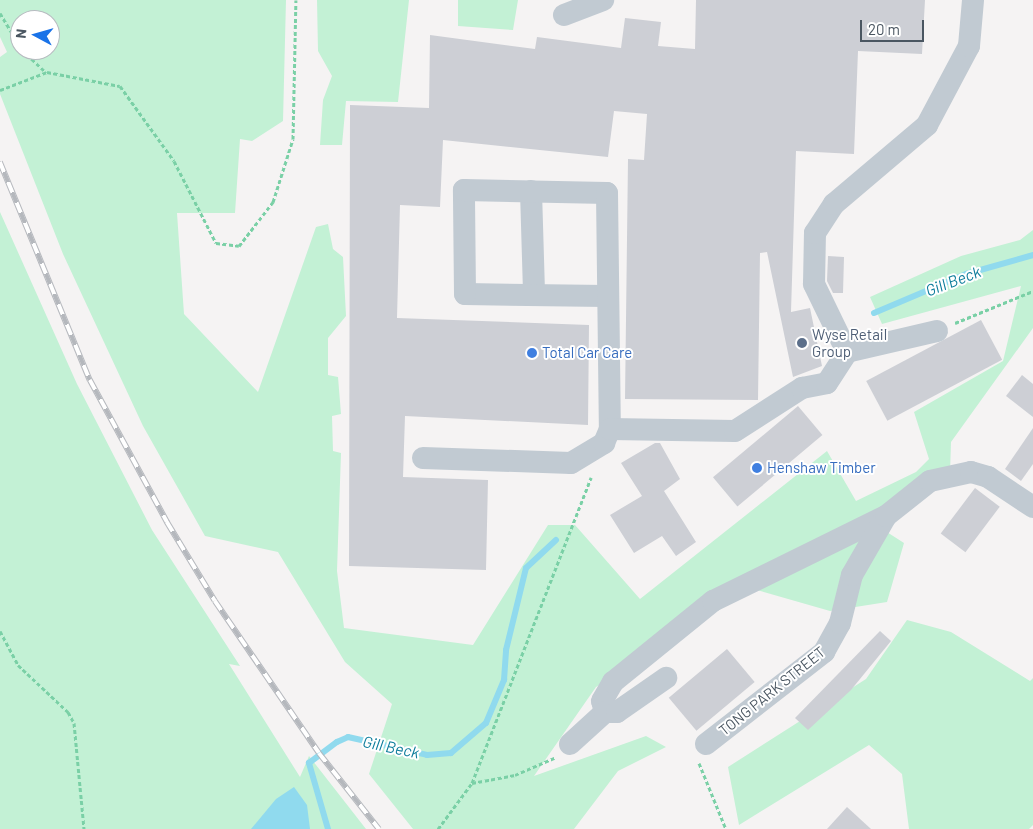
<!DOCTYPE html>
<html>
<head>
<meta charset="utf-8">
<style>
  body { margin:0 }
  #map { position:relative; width:1033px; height:829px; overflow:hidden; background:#f5f3f3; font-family:Barlow,sans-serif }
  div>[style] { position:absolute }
  .green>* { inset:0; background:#c3f1d5 }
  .water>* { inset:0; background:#90daee }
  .stream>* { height:6px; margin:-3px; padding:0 3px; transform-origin:3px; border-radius:3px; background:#90daee }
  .building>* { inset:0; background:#cdcfd5; transform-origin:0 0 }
  .path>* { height:3px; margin-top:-1.5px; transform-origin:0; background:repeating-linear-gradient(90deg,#7ad0a6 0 4px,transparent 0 6.5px) }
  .minor>* { height:22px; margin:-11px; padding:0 11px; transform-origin:11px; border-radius:11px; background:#c1cad2 }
  .rail>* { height:5.5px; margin-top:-2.75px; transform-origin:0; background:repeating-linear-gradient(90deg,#fff 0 11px,#b5b8bd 0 22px); box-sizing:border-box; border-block:1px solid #b5b8bd }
  .dots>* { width:14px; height:14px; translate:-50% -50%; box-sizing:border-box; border:2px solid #fff; border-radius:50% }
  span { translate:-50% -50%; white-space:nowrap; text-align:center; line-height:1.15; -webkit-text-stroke:4px #fff; paint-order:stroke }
  .service-label { font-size:15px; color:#4e5e75 }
  .left { translate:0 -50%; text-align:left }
  .shop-label { font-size:15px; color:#366cbe }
  .street-label { font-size:15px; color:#4a5661 }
  .water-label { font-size:16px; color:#0c7c9b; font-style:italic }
  .north { position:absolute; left:10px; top:10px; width:50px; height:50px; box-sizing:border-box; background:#fff; border:1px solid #b7bbc0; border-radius:50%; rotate:276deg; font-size:14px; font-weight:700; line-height:20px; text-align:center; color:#4a5661 }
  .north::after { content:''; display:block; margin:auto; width:18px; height:22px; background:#1a73e8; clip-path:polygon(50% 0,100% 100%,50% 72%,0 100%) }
  .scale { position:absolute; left:860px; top:20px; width:64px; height:22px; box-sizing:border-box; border:2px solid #4a5661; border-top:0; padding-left:6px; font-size:15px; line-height:18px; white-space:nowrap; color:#4a5661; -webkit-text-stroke:4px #fff; paint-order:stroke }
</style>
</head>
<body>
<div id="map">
  <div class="green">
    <i style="clip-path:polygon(evenodd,0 0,286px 0,283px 121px,252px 141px,240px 139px,235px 213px,177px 213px,184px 314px,258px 392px,316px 227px,328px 224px,333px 249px,343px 257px,346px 316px,328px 338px,328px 375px,338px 377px,341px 414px,332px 416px,333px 451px,341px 453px,337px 571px,344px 628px,473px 645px,548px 525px,575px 525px,640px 599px,827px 451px,856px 501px,916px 472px,929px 459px,914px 412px,1003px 361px,1021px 286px,882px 324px,870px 297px,961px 256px,1020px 240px,1033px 230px,1033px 328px,951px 442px,950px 473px,865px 518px,904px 543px,887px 602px,830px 611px,750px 588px,596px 687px,534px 776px,646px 736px,666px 747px,618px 771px,574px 829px,413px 829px,369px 774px,392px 704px,345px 662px,278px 552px,205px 536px,143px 426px,63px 254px,0 94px,0 57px,7px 52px,0 37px,0 0,20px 20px,50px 20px,50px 50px,20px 50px,20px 20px)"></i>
    <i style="clip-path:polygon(317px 0,409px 0,398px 102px,346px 101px,342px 145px,320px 145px,323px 100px,332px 76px,318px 51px)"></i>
    <i style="clip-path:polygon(458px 0,518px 0,513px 30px,458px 26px)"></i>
    <i style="clip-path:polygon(0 212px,77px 384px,152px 530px,240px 666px,229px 664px,300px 777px,309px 756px,366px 829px,0 829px)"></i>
    <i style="clip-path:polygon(907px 620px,951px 632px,1030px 681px,1033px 678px,1033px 825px,1029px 829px,909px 829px,902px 774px,869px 745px,739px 825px,728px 767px,866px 679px)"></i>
  </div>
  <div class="water">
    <i style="clip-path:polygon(294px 787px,307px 805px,310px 829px,251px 829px,276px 799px)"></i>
  </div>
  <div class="stream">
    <i style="left:874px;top:313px;width:100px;rotate:-23deg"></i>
    <i style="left:966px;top:274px;width:70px;rotate:-15.8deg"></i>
    <i style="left:328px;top:829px;width:69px;rotate:-106.1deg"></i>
    <i style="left:309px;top:763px;width:35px;rotate:-37deg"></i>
    <i style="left:337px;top:742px;width:12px;rotate:-24deg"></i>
    <i style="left:348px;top:737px;width:81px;rotate:12.8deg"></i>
    <i style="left:427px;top:755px;width:24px;rotate:-5deg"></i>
    <i style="left:451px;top:753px;width:46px;rotate:-40.6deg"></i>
    <i style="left:486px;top:723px;width:47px;rotate:-67.3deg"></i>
    <i style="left:504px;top:680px;width:30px;rotate:-86deg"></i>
    <i style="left:506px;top:650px;width:84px;rotate:-76.3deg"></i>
    <i style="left:526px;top:568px;width:41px;rotate:-43deg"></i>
  </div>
  <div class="building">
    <i style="clip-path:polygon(696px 0,925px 0,922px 54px,858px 51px,854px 154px,796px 151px,791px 312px,810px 308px,822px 366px,793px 377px,767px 252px,760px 253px,758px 400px,625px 399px,628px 159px,644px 160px,647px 114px,614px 111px,608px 157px,443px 140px,440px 207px,400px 205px,397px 318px,589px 325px,588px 425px,405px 416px,403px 477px,488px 480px,486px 570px,349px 566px,350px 105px,429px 108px,430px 35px,535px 49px,537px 37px,621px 48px,625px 18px,661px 22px,658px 46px,695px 49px)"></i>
    <i style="clip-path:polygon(828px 256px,844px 257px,843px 293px,833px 293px,827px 281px)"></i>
    <i style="left:981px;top:320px;width:45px;height:130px;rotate:62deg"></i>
    <i style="clip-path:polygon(1022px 375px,1033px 384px,1033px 417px,1006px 396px)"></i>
    <i style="left:798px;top:406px;width:38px;height:111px;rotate:50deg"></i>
    <i style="clip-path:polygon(1033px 428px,1033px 464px,1021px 481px,1005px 469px)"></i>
    <i style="clip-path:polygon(655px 443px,660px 443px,680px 479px,664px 491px,696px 542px,676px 556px,662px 536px,634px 553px,610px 515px,642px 496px,621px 463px)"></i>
    <i style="left:975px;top:488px;width:31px;height:57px;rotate:37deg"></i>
    <i style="clip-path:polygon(880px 631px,891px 641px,851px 690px,808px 730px,795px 718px)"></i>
    <i style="left:727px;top:649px;width:43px;height:76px;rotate:50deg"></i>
    <i style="clip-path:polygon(847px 807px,871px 829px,827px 829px)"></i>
  </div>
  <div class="path">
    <i style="left:0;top:13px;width:39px;rotate:59deg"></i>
    <i style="left:22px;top:50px;width:33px;rotate:43deg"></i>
    <i style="left:0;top:90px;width:50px;rotate:-21deg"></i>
    <i style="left:47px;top:72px;width:74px;rotate:10.9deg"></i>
    <i style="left:120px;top:86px;width:92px;rotate:54.2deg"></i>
    <i style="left:174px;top:161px;width:92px;rotate:62.9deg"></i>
    <i style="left:216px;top:243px;width:23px;rotate:7deg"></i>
    <i style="left:239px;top:246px;width:56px;rotate:-52.3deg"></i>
    <i style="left:273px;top:202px;width:66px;rotate:-72.4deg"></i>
    <i style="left:293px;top:139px;width:139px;rotate:-88.8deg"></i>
    <i style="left:955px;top:323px;width:84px;rotate:-22.3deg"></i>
    <i style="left:0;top:631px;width:38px;rotate:62deg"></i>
    <i style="left:18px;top:665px;width:69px;rotate:43.2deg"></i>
    <i style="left:68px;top:712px;width:13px;rotate:61deg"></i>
    <i style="left:74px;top:723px;width:106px;rotate:84.6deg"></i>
    <i style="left:699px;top:763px;width:71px;rotate:67.8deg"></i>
    <i style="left:472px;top:783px;width:328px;rotate:-68.7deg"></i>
    <i style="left:438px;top:829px;width:57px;rotate:-53.5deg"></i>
    <i style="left:472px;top:783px;width:44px;rotate:-10.5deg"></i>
    <i style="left:515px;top:775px;width:43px;rotate:-23.6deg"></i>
  </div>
  <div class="minor">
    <i style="left:564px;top:15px;width:42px;rotate:-21deg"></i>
    <i style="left:531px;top:191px;width:104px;rotate:88.3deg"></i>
    <i style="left:606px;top:296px;width:141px;rotate:-179.2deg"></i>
    <i style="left:465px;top:294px;width:104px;rotate:-90.6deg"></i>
    <i style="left:464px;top:190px;width:143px;rotate:1.2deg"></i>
    <i style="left:607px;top:193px;width:236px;rotate:89.3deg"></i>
    <i style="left:937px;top:331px;width:92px;rotate:166.9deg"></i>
    <i style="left:847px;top:352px;width:76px;rotate:-115.9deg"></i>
    <i style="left:814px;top:284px;width:51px;rotate:-88.9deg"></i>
    <i style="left:815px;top:233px;width:35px;rotate:-57deg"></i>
    <i style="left:834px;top:204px;width:122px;rotate:-40.3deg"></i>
    <i style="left:927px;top:125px;width:89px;rotate:-62deg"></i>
    <i style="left:969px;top:46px;width:46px;rotate:-85deg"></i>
    <i style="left:423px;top:458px;width:148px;rotate:1.9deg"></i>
    <i style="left:571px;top:463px;width:39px;rotate:-31deg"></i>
    <i style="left:604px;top:443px;width:15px;rotate:-67deg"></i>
    <i style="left:610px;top:429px;width:125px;rotate:0.9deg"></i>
    <i style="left:735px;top:431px;width:80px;rotate:-32.7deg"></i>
    <i style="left:802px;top:388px;width:25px;rotate:-11deg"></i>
    <i style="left:827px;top:383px;width:37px;rotate:-57deg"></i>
    <i style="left:605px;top:712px;width:11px;rotate:-105deg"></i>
    <i style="left:602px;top:701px;width:22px;rotate:-60deg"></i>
    <i style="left:613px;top:682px;width:129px;rotate:-39deg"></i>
    <i style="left:713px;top:601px;width:193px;rotate:-26.2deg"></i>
    <i style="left:570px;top:744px;width:47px;rotate:-42.4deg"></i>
    <i style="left:605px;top:712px;width:12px"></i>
    <i style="left:617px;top:712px;width:60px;rotate:-34.8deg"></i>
    <i style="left:706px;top:744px;width:150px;rotate:-37.9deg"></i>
    <i style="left:824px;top:652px;width:33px;rotate:-61deg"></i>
    <i style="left:840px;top:623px;width:49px;rotate:-76deg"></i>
    <i style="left:852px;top:575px;width:68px;rotate:-60deg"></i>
    <i style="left:886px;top:516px;width:56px;rotate:-38.5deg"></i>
    <i style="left:930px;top:481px;width:42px;rotate:-12.4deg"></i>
    <i style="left:971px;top:472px;width:18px;rotate:16deg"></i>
    <i style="left:988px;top:477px;width:54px;rotate:33.7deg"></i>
  </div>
  <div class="rail">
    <i style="left:0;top:162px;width:236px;rotate:67.6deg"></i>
    <i style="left:90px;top:380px;width:162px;rotate:61.5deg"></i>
    <i style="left:167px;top:522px;width:92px;rotate:58.7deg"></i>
    <i style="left:215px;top:601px;width:184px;rotate:55.6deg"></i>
    <i style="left:319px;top:753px;width:97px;rotate:51.7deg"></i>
  </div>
  <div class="dots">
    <i style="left:802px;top:343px;background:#5c6f8a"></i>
    <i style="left:532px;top:353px;background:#3f7fe0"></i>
    <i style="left:757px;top:468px;background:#3f7fe0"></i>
  </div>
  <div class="service-label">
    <span class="left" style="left:812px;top:343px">Wyse Retail<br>Group</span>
  </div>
  <div class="shop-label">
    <span class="left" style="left:542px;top:353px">Total Car Care</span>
    <span class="left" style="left:767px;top:468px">Henshaw Timber</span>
  </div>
  <div class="street-label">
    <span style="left:772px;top:691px;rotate:-39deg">TONG PARK STREET</span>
  </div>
  <div class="water-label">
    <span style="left:953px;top:281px;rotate:-21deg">Gill Beck</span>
    <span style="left:391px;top:747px;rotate:12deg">Gill Beck</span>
  </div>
  <div class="north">N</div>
  <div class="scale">20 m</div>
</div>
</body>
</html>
